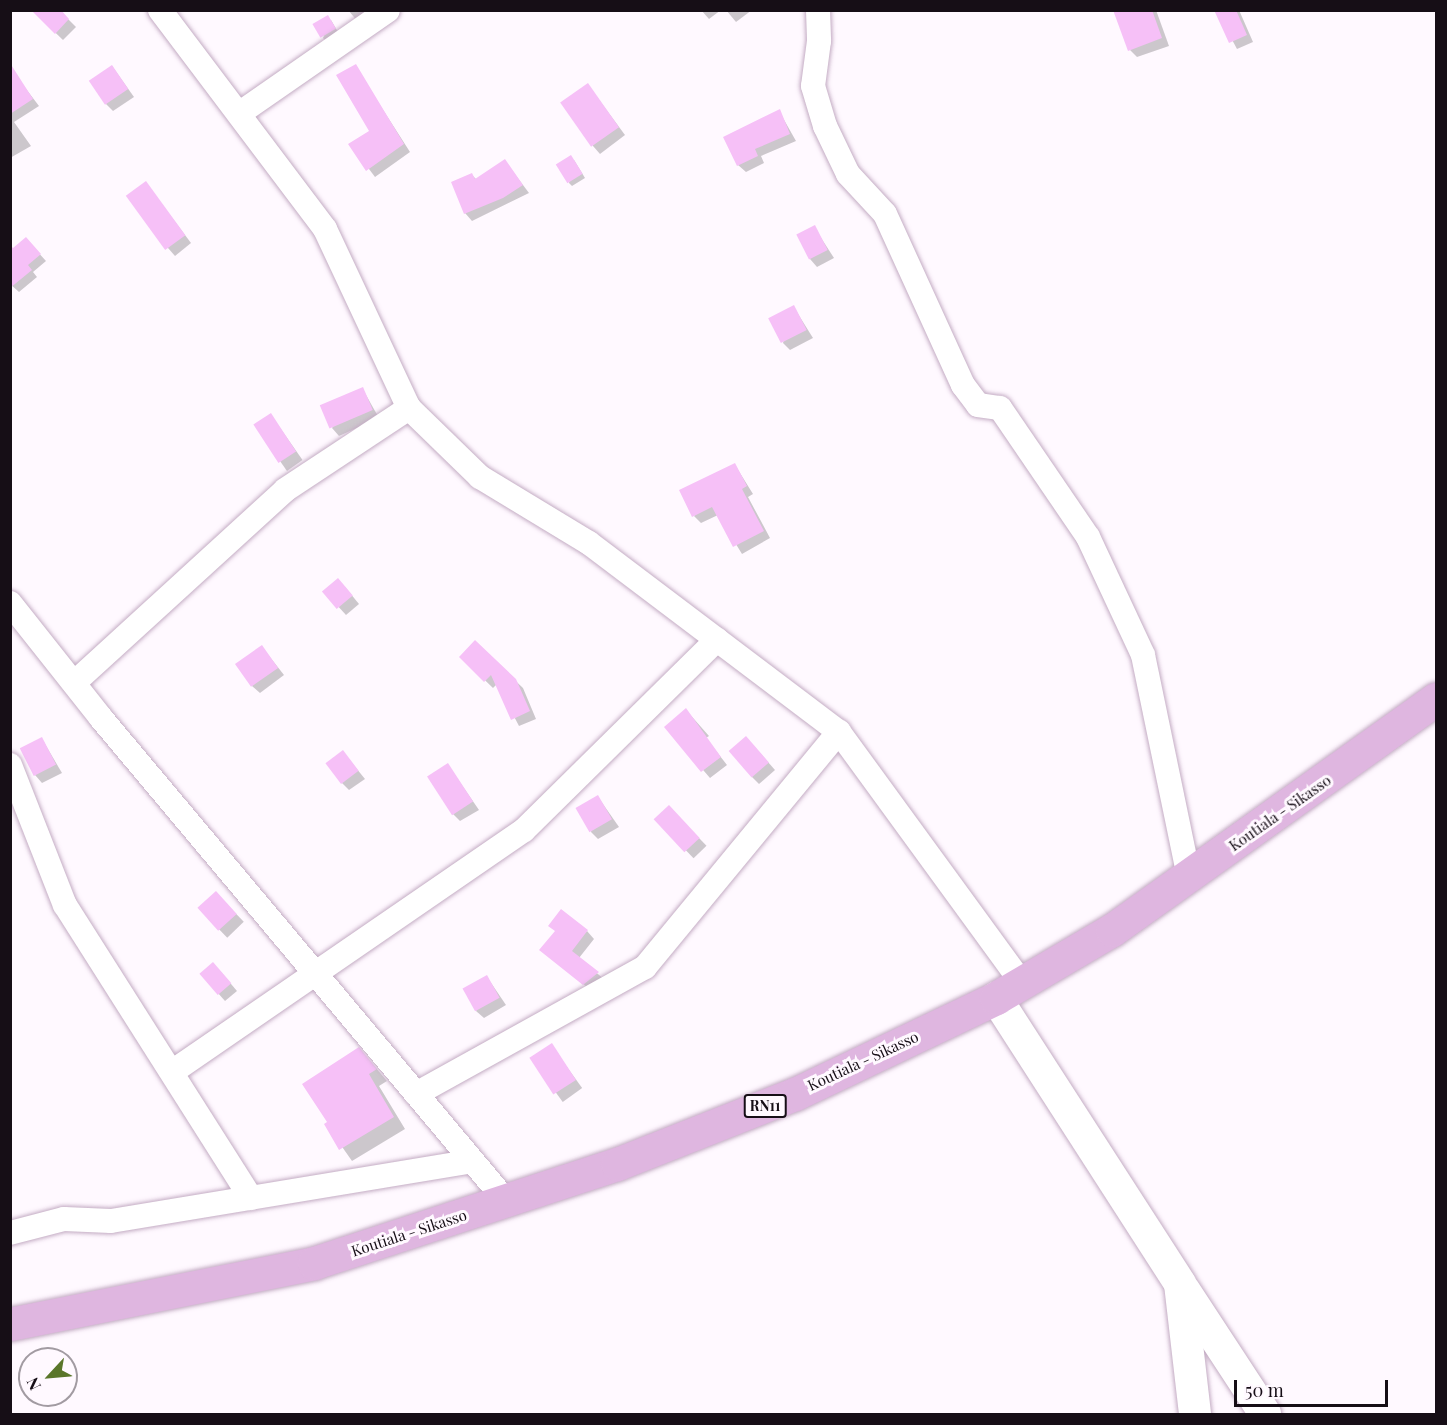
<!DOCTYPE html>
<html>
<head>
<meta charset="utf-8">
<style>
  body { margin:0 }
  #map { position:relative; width:1447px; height:1425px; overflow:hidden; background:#fff9ff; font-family:"Playfair Display",serif }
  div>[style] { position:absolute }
  .shadow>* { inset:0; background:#0003; transform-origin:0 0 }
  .building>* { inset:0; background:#f6c0f7; transform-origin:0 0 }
  .roads { filter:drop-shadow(0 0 2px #c4acc4) drop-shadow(0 0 2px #c4acc4) }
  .minor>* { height:24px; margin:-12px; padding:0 12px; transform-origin:12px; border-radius:12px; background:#fff }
  .tertiary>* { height:32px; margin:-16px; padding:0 16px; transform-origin:16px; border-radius:16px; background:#fff }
  .primary>* { height:33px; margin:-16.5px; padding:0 16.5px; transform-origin:16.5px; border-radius:16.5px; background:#dfb6e0 }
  span { translate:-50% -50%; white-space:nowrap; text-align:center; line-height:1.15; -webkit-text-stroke:6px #fff9ff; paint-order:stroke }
  .shield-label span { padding:2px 4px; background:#fff9ff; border:2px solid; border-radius:4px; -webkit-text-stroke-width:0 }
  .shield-label { font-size:14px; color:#160e16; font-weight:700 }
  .street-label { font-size:15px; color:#160e16 }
  .frame { position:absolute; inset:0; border:12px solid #160e16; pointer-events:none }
  .north { position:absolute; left:18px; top:1347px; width:60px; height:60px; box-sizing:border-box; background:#fff9ff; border:2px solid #a29ba2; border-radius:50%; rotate:244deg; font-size:16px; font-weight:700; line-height:24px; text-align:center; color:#160e16 }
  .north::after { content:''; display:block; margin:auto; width:21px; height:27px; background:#5a762a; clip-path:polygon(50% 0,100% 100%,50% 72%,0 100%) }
  .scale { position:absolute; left:1234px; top:1380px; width:154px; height:27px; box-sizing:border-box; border:3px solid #160e16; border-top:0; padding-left:8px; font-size:18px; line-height:21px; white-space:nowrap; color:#160e16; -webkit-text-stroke:4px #fff9ff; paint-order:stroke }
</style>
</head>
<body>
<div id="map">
  <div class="shadow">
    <i style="clip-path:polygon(59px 10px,76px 27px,63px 40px,36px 14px)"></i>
    <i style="clip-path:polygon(348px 10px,373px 10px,359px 23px)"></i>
    <i style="clip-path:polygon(701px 10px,721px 10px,709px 19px)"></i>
    <i style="clip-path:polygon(726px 10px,752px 10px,736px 22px)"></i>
    <i style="clip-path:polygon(1124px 10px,1156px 10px,1169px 46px,1137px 57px,1130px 50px)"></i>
    <i style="clip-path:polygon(1216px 10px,1239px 10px,1253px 42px,1237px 49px)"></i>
    <i style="clip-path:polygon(331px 20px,338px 32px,326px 41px,323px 38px)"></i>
    <i style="clip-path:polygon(112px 66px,134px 97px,113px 111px,106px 104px)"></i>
    <i style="clip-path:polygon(355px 66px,410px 152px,375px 177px,351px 145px,371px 131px)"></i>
    <i style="clip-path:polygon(20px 81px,39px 106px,14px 122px,31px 146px,10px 158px,10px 87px)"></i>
    <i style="clip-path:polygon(588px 85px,625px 135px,600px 154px,593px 146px)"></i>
    <i style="clip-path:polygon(779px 111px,796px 141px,761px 156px,764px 163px,746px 172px,738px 165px)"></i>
    <i style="clip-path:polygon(574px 160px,585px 178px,572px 186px,569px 183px)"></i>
    <i style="clip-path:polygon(505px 161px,529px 193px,472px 221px,465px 213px,472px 175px,477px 180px)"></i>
    <i style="clip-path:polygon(146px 183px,191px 243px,175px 256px,168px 248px)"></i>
    <i style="clip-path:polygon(814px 227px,834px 258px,817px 267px,810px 259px)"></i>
    <i style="clip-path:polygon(26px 239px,46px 261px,33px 272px,37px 277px,19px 292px,10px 284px)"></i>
    <i style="clip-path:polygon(793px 306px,813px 338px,790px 350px,783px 343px)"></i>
    <i style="clip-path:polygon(362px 388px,379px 418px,339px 436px,332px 428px)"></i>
    <i style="left:271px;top:415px;width:55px;height:19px;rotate:55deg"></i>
    <i style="clip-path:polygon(735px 465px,753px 494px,748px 497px,770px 538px,742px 554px,718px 515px,701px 523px,694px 516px)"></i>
    <i style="clip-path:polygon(345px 587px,359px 604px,346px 615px,324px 591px)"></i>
    <i style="clip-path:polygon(475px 642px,523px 688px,536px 719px,519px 726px,497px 684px,493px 688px,461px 657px)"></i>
    <i style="clip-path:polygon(262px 647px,284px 675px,260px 693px,252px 686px)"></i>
    <i style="clip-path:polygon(686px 710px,709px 736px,706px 738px,727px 765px,710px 778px,666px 727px)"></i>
    <i style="clip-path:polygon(42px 739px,62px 773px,42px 783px,35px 775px)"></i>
    <i style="clip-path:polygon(753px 745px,775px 770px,759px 784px,752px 777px)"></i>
    <i style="clip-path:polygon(343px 752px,365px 779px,349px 790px,342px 783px)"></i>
    <i style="clip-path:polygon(448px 765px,479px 810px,460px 821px,453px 814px)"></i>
    <i style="clip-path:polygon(598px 797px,619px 827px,598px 839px,591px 832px)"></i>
    <i style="left:669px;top:807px;width:54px;height:18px;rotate:46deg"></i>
    <i style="left:216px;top:893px;width:40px;height:23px;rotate:46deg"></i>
    <i style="clip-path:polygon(587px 931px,594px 939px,579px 958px,605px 980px,592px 991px,549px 957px)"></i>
    <i style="clip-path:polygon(220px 971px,237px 991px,225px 1001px,201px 974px)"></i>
    <i style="clip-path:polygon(487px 977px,506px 1005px,484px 1018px,476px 1011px)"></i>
    <i style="left:551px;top:1045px;width:53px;height:24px;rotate:54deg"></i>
    <i style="clip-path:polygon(370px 1061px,387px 1081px,379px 1086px,405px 1129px,352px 1161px,326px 1124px)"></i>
  </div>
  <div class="building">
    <i style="clip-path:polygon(31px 10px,61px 10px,69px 19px,55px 34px)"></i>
    <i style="clip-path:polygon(1113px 10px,1152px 10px,1162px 38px,1128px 51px)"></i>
    <i style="clip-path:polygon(1214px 10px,1236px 10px,1247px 35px,1229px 43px)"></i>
    <i style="left:328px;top:15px;width:16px;height:18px;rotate:60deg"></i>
    <i style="clip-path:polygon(10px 63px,33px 99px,10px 114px)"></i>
    <i style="clip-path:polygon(356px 64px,404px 144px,366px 171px,348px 144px,369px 131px,336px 75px)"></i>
    <i style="left:112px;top:65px;width:29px;height:28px;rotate:56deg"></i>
    <i style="left:588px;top:83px;width:54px;height:34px;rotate:55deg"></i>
    <i style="clip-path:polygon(780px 109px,790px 134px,755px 149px,758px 156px,737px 166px,723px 137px)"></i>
    <i style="left:571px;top:155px;width:22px;height:18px;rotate:58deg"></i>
    <i style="clip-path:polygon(505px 159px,523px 185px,503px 198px,464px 214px,451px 182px,472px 173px,475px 179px)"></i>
    <i style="left:146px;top:181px;width:67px;height:25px;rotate:54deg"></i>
    <i style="left:815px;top:225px;width:28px;height:21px;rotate:63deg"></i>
    <i style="clip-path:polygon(26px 237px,41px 254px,28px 265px,32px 270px,10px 288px,10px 245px,13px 248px)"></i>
    <i style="left:794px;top:305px;width:28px;height:29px;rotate:63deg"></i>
    <i style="left:363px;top:387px;width:25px;height:47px;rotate:67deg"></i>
    <i style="left:271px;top:413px;width:46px;height:21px;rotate:57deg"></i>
    <i style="clip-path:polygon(735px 463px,747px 486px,742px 489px,764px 531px,733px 547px,712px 507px,692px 517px,679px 490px)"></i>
    <i style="left:338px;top:578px;width:23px;height:21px;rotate:50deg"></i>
    <i style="clip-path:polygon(475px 640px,516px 679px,530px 711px,511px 720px,491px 675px,484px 682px,459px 657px)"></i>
    <i style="left:262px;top:645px;width:28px;height:33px;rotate:55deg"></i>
    <i style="clip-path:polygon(686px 708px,721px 757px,701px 772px,664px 727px)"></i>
    <i style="left:746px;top:736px;width:35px;height:23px;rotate:49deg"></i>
    <i style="left:42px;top:737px;width:31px;height:25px;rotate:63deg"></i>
    <i style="left:343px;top:750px;width:26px;height:22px;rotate:53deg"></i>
    <i style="left:448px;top:763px;width:46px;height:25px;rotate:57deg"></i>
    <i style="left:598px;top:795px;width:28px;height:26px;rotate:60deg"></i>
    <i style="left:669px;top:805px;width:45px;height:21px;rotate:47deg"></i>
    <i style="left:216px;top:891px;width:31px;height:25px;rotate:48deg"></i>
    <i style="clip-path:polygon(561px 909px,588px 930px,572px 951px,599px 972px,583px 985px,539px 950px,555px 931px,548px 926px)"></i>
    <i style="left:213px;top:962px;width:28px;height:18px;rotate:49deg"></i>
    <i style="left:487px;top:975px;width:26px;height:28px;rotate:61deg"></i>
    <i style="left:552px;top:1043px;width:44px;height:27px;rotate:57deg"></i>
    <i style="clip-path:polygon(359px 1047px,377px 1069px,369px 1074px,394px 1117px,339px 1150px,324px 1124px,327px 1122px,302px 1084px)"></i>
  </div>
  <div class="roads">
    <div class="minor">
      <i style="left:160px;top:10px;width:274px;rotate:53deg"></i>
      <i style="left:325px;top:229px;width:198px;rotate:64.9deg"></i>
      <i style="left:409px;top:408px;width:99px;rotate:44.2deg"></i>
      <i style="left:480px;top:477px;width:127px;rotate:31.2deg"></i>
      <i style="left:589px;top:543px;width:313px;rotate:37.1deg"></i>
      <i style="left:839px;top:732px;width:311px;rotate:53.9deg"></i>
      <i style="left:818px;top:10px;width:31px;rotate:88deg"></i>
      <i style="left:819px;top:41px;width:45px;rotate:97.6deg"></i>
      <i style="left:813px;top:86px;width:42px;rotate:73.3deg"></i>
      <i style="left:825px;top:126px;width:53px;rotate:64.4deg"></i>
      <i style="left:848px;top:174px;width:54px;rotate:47.2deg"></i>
      <i style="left:885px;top:214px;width:188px;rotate:65.5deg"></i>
      <i style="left:963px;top:385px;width:25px;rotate:53deg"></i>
      <i style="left:978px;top:405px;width:22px;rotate:8deg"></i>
      <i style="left:1000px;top:408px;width:156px;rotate:55.7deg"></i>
      <i style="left:1088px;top:537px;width:130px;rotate:65deg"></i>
      <i style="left:1143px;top:655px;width:227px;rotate:78.3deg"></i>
      <i style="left:240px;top:113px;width:180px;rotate:-34.8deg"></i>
      <i style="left:10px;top:603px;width:147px;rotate:51.6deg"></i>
      <i style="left:101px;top:718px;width:632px;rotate:50.01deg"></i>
      <i style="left:74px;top:683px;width:286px;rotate:-42.4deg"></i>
      <i style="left:285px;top:490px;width:149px;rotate:-33.5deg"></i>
      <i style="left:10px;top:765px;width:150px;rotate:68.6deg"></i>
      <i style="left:65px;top:905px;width:347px;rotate:57.6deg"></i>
      <i style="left:172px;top:1072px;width:427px;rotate:-34.5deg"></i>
      <i style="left:524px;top:830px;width:271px;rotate:-44.6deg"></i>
      <i style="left:416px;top:1094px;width:262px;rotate:-29deg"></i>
      <i style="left:645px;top:967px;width:305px;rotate:-50.5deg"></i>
      <i style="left:10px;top:1233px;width:56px;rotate:-14.5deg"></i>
      <i style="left:64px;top:1219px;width:47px;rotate:2.4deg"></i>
      <i style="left:111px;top:1221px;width:366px;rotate:-9.4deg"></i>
    </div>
    <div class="tertiary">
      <i style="left:996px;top:998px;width:340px;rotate:57.2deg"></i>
      <i style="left:1180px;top:1284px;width:131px;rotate:83.4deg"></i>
      <i style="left:1184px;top:1290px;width:148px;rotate:56.8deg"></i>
    </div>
    <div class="primary">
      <i style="left:10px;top:1324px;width:310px;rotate:-11.3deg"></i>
      <i style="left:314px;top:1263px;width:319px;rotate:-18.1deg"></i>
      <i style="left:617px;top:1164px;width:191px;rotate:-21.5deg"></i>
      <i style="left:795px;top:1094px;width:223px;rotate:-25.5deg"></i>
      <i style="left:996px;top:998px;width:134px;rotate:-30.4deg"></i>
      <i style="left:1112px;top:930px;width:398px;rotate:-35.5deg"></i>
    </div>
  </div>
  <div class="shield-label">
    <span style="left:765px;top:1106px">RN11</span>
  </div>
  <div class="street-label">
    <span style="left:1280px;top:813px;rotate:-35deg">Koutiala - Sikasso</span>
    <span style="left:863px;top:1061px;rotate:-25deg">Koutiala - Sikasso</span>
    <span style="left:409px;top:1233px;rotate:-18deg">Koutiala - Sikasso</span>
  </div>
  <div class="frame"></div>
  <div class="north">N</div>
  <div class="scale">50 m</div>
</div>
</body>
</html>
